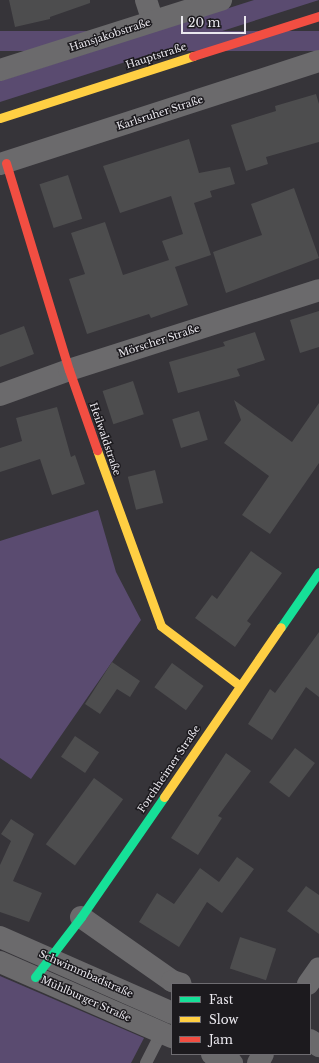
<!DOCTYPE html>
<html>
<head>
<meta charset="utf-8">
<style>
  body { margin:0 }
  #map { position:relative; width:319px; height:1063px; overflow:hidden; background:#363439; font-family:"Libre Baskerville",serif }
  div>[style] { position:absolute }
  .green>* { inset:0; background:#5a4b70; transform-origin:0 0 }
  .building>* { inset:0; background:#4d4d4e; transform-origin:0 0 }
  .lane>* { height:12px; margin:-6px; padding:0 6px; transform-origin:6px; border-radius:6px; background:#6b6a6c }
  .street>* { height:22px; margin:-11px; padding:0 11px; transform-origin:11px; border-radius:11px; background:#6b6a6c }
  .fast>* { height:9px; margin:-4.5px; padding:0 4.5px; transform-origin:4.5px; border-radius:4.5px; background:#16e098 }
  .slow>* { height:9px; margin:-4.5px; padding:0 4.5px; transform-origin:4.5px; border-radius:4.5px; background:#ffcf43 }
  .jam>* { height:9px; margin:-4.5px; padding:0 4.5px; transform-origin:4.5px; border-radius:4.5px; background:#f24e42 }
  span { translate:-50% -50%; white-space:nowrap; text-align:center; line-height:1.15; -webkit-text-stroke:3px #1c1a1e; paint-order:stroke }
  .street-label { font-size:10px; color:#eae8ee }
  .legend { position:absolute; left:171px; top:983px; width:140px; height:72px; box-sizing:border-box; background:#1c1a1e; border:1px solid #6e6c71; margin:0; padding:5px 7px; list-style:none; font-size:12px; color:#eae8ee }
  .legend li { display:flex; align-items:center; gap:8px; height:20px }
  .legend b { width:20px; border:1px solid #6e6c71 }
  .scale { position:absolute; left:181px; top:16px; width:65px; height:18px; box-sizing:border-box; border:2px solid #eae8ee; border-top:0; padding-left:5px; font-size:12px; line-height:14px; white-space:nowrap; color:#eae8ee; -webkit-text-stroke:3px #1c1a1e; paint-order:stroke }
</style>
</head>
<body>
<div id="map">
  <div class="green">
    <i style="clip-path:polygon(254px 0,319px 0,0 102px,0 81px)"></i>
    <i style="left:319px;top:31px;width:20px;height:335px;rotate:90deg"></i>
    <i style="clip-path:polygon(98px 510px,116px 572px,141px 620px,31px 779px,0 758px,0 541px)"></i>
    <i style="clip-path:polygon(0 976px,144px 1038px,131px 1063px,0 1063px)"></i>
  </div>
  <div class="building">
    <i style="clip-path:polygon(9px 0,90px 0,90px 3px,50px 17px,50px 19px,15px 27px)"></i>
    <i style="clip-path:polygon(316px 94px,319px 104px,319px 142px,266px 157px,268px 164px,246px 171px,231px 125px,276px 111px,275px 106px)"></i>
    <i style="clip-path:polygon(189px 139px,199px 173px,230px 167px,235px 184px,210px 191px,212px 197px,194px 203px,211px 255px,175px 267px,188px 305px,151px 318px,149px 314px,87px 334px,69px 279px,85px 274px,71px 233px,105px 222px,123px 275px,169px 260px,162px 241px,183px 234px,171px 196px,120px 213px,103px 166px)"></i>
    <i style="left:68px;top:175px;width:46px;height:30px;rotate:72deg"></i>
    <i style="clip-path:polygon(294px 188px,319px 258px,226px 293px,213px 252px,262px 235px,251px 204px)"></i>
    <i style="clip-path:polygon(319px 311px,319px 347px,300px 353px,290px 320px)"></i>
    <i style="clip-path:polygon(24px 326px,34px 354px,0 367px,0 335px)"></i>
    <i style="clip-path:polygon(255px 332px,265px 360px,237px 369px,240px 376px,178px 393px,169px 362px,225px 346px,223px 342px)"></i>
    <i style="left:133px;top:381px;width:35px;height:32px;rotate:72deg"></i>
    <i style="clip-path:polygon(234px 400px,292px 442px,319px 403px,319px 463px,270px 534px,242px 515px,269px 476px,224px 443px,241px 420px)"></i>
    <i style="clip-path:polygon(57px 407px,71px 457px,75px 455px,85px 484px,52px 495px,40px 459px,0 472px,0 448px,22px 441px,16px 418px)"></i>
    <i style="left:199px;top:411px;width:30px;height:28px;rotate:73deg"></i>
    <i style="left:155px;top:470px;width:34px;height:28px;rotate:76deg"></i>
    <i style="clip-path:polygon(251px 551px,282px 573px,247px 621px,251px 624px,235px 647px,195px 618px,212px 595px,217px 599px)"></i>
    <i style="clip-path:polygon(319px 632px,319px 697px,306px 687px,272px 740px,248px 724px,270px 689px,275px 693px)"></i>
    <i style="clip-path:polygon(112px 662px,140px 681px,130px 697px,117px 689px,100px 714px,85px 704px)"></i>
    <i style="left:172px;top:663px;width:39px;height:30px;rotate:36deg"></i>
    <i style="left:75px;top:736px;width:29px;height:25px;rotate:34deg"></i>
    <i style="left:295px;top:748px;width:25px;height:43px;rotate:37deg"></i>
    <i style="clip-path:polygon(226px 753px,251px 771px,218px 816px,222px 818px,198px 855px,171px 838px)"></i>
    <i style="left:94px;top:778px;width:36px;height:82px;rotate:36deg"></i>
    <i style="clip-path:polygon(11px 819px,34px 834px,13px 881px,42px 893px,29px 922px,0 912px,0 865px,11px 841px,1px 834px)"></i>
    <i style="clip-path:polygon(237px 857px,254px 869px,222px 913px,207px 902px,179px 947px,139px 922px,157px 893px,174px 904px,200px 868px,219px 882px)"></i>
    <i style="clip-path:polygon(306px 886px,319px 895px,319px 934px,287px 911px)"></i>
    <i style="left:240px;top:937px;width:38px;height:33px;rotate:18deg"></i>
  </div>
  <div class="lane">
    <i style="left:146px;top:1063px;width:35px;rotate:-63deg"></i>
  </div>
  <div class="street">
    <i style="left:146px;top:0;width:22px;rotate:72deg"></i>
    <i style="left:0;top:70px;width:232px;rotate:-17.6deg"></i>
    <i style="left:0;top:164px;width:335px;rotate:-17.9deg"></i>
    <i style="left:0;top:395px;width:73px;rotate:-19.9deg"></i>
    <i style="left:69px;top:370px;width:262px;rotate:-17.7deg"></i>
    <i style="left:81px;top:917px;width:111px;rotate:35.1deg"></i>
    <i style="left:172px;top:981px;width:9px;rotate:18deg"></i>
    <i style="left:0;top:937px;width:188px;rotate:23.8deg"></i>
    <i style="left:0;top:962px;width:188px;rotate:23.6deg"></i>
    <i style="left:308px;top:984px;width:19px;rotate:-55deg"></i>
    <i style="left:310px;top:1040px;width:11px;rotate:34deg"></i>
    <i style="left:212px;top:1054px;width:22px;rotate:24deg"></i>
    <i style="left:258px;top:1063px;width:10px;rotate:-61deg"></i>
  </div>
  <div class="fast">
    <i style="left:281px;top:627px;width:67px;rotate:-55.4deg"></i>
    <i style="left:35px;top:977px;width:76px;rotate:-52.5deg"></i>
    <i style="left:81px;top:917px;width:146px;rotate:-55.3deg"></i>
  </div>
  <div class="slow">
    <i style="left:0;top:118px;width:203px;rotate:-17.8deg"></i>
    <i style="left:97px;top:450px;width:187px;rotate:70deg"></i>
    <i style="left:161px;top:626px;width:98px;rotate:37.1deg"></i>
    <i style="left:164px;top:797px;width:206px;rotate:-55.5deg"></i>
  </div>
  <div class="jam">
    <i style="left:193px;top:56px;width:132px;rotate:-17.6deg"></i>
    <i style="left:6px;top:163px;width:216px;rotate:73.1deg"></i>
    <i style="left:69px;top:370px;width:85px;rotate:70.7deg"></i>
  </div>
  <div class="street-label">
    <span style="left:110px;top:35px;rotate:-18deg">Hansjakobstraße</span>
    <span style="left:156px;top:56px;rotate:-18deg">Hauptstraße</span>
    <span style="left:160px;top:113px;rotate:-18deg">Karlsruher Straße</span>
    <span style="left:159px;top:341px;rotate:-18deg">Mörscher Straße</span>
    <span style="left:105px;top:439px;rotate:71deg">Heilwaldstraße</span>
    <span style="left:169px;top:769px;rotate:-56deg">Forchheimer Straße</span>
    <span style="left:86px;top:974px;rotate:24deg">Schwimmbadstraße</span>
    <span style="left:86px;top:999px;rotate:24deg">Mühlburger Straße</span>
  </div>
  <ul class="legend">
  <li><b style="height:5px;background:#16e098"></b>Fast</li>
  <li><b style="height:5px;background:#ffcf43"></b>Slow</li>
  <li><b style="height:5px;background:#f24e42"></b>Jam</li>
  </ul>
  <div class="scale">20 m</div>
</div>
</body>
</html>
